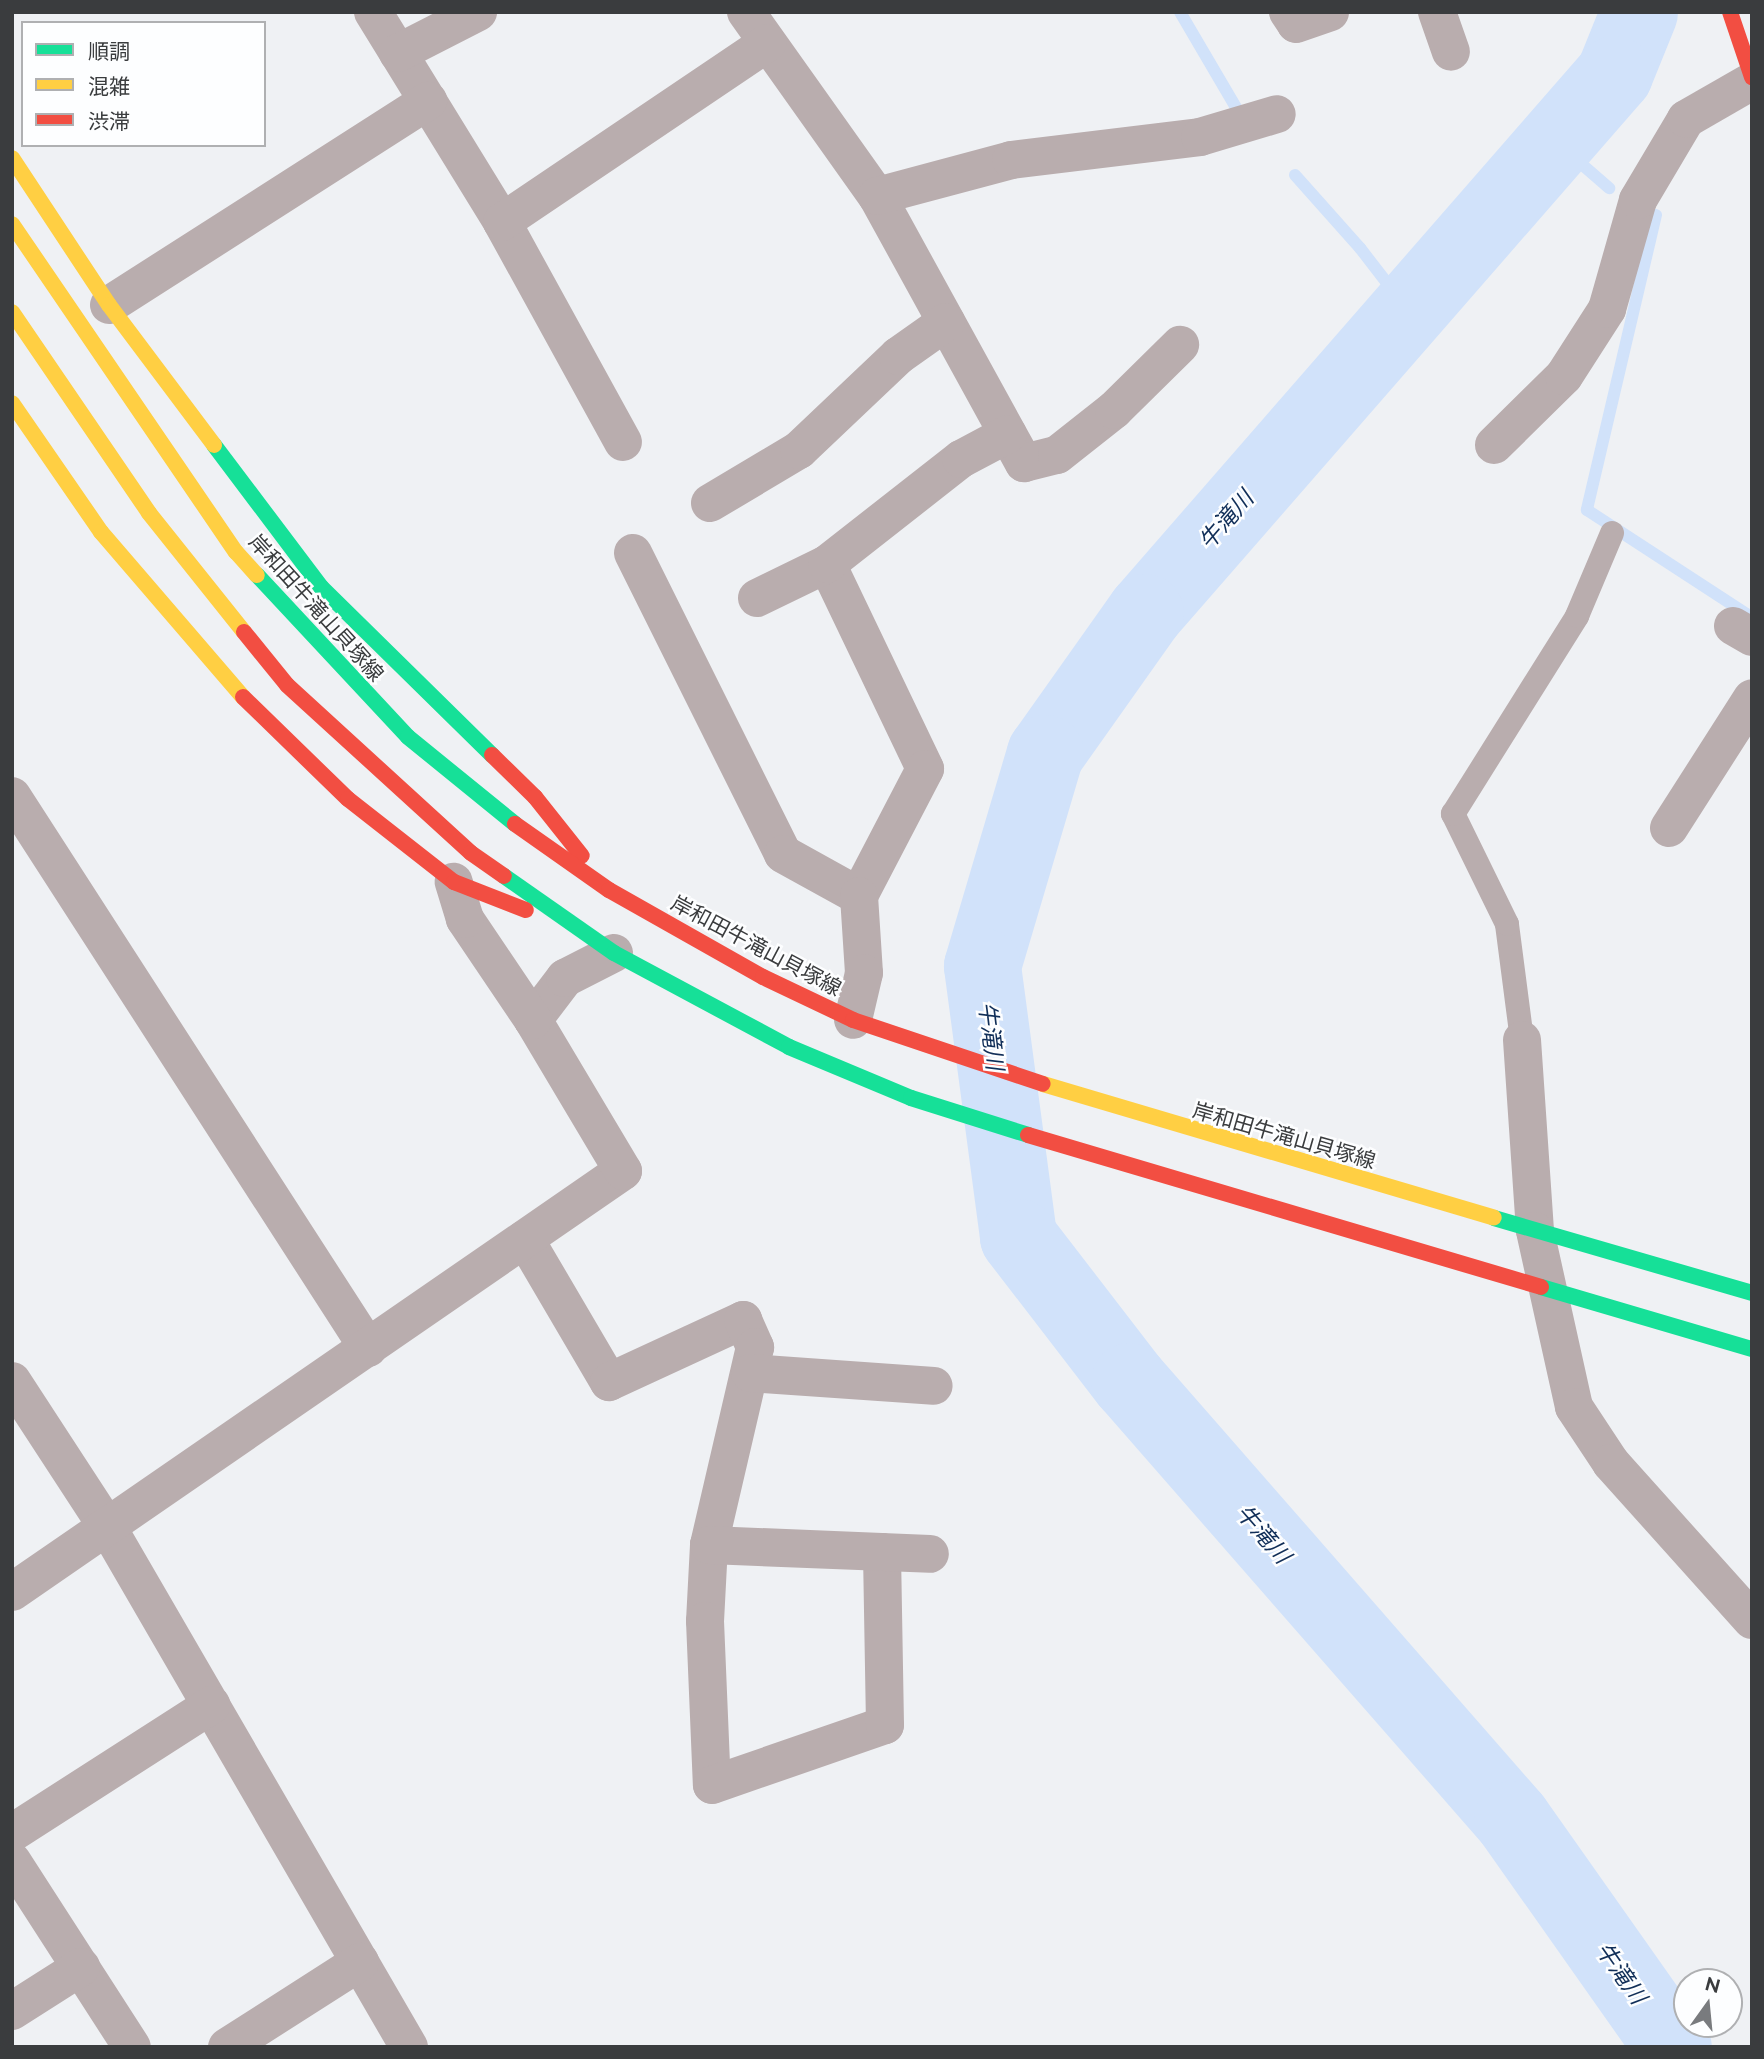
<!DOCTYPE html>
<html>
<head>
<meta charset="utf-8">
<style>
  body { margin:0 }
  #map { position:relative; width:1764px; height:2059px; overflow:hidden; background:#eff1f4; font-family:Raleway,"Noto Sans JP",sans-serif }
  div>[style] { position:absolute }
  .stream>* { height:12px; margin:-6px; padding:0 6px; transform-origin:6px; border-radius:6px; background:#d1e2fa }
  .river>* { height:77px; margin:-38.5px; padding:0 38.5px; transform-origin:38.5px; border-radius:38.5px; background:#d1e2fa }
  .lane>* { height:24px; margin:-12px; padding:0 12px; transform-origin:12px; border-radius:12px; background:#b9adae }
  .street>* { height:38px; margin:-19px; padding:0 19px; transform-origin:19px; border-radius:19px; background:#b9adae }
  .fast>* { height:16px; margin:-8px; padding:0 8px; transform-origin:8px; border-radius:8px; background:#16e098 }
  .slow>* { height:16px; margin:-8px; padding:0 8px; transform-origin:8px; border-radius:8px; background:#ffcf43 }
  .jam>* { height:16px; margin:-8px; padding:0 8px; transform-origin:8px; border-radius:8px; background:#f24e42 }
  span { translate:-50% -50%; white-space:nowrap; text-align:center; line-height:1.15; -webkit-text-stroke:5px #fdfeff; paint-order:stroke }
  .street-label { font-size:21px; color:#3a3c3e }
  .water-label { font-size:23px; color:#102e58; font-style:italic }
  .frame { position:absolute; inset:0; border:14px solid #3a3c3e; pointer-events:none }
  .legend { position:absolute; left:21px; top:21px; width:245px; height:126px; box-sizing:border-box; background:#fdfeff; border:2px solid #afb0b2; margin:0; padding:9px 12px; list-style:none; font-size:21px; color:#3a3c3e }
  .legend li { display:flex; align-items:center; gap:14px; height:35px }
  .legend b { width:35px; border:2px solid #afb0b2 }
  .north { position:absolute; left:1673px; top:1968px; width:70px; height:70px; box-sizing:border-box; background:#fdfeff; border:2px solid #afb0b2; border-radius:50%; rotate:15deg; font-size:19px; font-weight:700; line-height:28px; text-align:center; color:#3a3c3e }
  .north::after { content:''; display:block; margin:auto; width:24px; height:32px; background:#797b7e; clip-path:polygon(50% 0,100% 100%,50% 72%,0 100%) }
</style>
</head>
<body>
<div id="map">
  <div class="stream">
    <i style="left:1180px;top:12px;width:121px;rotate:59.6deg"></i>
    <i style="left:1555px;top:141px;width:72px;rotate:41deg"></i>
    <i style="left:1295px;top:175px;width:98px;rotate:48.3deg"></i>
    <i style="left:1360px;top:248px;width:78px;rotate:52.3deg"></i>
    <i style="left:1656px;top:215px;width:303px;rotate:103.2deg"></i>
    <i style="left:1587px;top:510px;width:196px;rotate:33.1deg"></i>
  </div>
  <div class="river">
    <i style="left:1639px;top:12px;width:67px;rotate:112deg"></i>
    <i style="left:1614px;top:74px;width:714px;rotate:131.08deg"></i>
    <i style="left:1145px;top:612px;width:173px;rotate:125.3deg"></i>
    <i style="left:1045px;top:753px;width:222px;rotate:106.5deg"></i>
    <i style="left:982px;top:966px;width:273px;rotate:82.4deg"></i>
    <i style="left:1018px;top:1237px;width:182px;rotate:52.4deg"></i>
    <i style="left:1129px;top:1381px;width:582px;rotate:48.83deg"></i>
    <i style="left:1512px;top:1819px;width:279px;rotate:54.8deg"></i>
  </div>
  <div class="lane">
    <i style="left:1522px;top:1040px;width:117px;rotate:-97.4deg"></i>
    <i style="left:1507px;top:924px;width:123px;rotate:-116.1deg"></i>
    <i style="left:1453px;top:814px;width:234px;rotate:-57.9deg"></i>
    <i style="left:1577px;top:616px;width:90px;rotate:-67.1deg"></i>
  </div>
  <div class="street">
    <i style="left:373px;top:12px;width:246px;rotate:58.4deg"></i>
    <i style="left:502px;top:222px;width:251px;rotate:61.2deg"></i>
    <i style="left:746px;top:12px;width:226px;rotate:54.6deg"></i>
    <i style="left:877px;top:196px;width:305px;rotate:61.2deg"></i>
    <i style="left:1024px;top:463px;width:34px;rotate:-14deg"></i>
    <i style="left:1057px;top:455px;width:73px;rotate:-38.3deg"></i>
    <i style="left:1114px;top:410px;width:93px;rotate:-44.6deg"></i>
    <i style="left:1288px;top:12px;width:14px;rotate:56deg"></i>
    <i style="left:1296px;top:24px;width:36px;rotate:-19deg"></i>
    <i style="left:1437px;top:12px;width:42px;rotate:70.7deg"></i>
    <i style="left:398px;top:53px;width:90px;rotate:-27.1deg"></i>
    <i style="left:877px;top:196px;width:139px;rotate:-15deg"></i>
    <i style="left:1011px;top:160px;width:190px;rotate:-6.9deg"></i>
    <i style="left:1200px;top:137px;width:80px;rotate:-16.6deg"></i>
    <i style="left:502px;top:222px;width:320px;rotate:-34deg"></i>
    <i style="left:109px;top:305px;width:379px;rotate:-32.6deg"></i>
    <i style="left:1494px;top:445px;width:98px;rotate:-44.6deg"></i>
    <i style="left:1564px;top:376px;width:80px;rotate:-57.3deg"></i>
    <i style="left:1607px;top:309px;width:113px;rotate:-74.1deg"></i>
    <i style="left:1638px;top:200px;width:94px;rotate:-59.3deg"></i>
    <i style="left:1686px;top:119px;width:76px;rotate:-29.9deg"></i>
    <i style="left:710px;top:503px;width:104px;rotate:-30.8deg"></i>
    <i style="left:799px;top:450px;width:137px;rotate:-43.5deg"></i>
    <i style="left:898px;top:356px;width:59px;rotate:-35.3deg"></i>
    <i style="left:633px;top:553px;width:336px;rotate:63.5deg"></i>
    <i style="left:783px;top:854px;width:87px;rotate:28.9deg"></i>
    <i style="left:827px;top:564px;width:227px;rotate:64.4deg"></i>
    <i style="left:925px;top:769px;width:143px;rotate:117.5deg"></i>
    <i style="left:859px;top:896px;width:77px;rotate:86.3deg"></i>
    <i style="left:864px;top:973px;width:48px;rotate:103.2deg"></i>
    <i style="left:757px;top:598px;width:78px;rotate:-25.9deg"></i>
    <i style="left:827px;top:564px;width:170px;rotate:-38.1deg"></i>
    <i style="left:961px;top:459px;width:53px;rotate:-28deg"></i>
    <i style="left:1733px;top:626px;width:22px;rotate:30deg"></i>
    <i style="left:12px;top:796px;width:657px;rotate:57.18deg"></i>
    <i style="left:1669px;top:828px;width:154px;rotate:-57.4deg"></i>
    <i style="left:533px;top:1020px;width:53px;rotate:-52.7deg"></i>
    <i style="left:565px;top:978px;width:55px;rotate:-27deg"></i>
    <i style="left:1522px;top:1040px;width:191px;rotate:86.1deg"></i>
    <i style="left:1535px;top:1231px;width:180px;rotate:77.5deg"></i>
    <i style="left:1574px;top:1407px;width:67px;rotate:56.5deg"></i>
    <i style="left:1611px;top:1463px;width:211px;rotate:48.1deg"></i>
    <i style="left:525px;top:1239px;width:166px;rotate:59.6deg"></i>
    <i style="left:609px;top:1382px;width:148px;rotate:-24.8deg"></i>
    <i style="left:743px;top:1320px;width:30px;rotate:66deg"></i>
    <i style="left:755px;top:1347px;width:203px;rotate:103.1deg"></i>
    <i style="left:709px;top:1545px;width:76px;rotate:93deg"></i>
    <i style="left:705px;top:1621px;width:164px;rotate:87.6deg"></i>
    <i style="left:712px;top:1785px;width:183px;rotate:-19.1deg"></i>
    <i style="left:885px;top:1725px;width:173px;rotate:-91deg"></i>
    <i style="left:750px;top:1373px;width:184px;rotate:4deg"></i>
    <i style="left:12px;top:1381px;width:176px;rotate:56.9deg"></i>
    <i style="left:108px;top:1528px;width:600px;rotate:59.89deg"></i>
    <i style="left:709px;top:1545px;width:221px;rotate:2.3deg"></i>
    <i style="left:12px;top:1592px;width:742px;rotate:-34.57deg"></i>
    <i style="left:623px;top:1171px;width:176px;rotate:-120.8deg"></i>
    <i style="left:533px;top:1020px;width:122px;rotate:-124deg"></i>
    <i style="left:465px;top:919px;width:39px;rotate:-107deg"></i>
    <i style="left:12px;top:1833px;width:237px;rotate:-32.7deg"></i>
    <i style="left:12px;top:1861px;width:221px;rotate:57.2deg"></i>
    <i style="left:12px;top:2011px;width:82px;rotate:-32.5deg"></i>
    <i style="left:227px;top:2047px;width:158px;rotate:-32.6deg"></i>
  </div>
  <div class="fast">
    <i style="left:214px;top:445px;width:178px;rotate:53deg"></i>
    <i style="left:321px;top:587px;width:240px;rotate:44.5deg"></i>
    <i style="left:257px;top:575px;width:221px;rotate:47deg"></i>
    <i style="left:408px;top:737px;width:138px;rotate:39.1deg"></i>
    <i style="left:504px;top:876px;width:134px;rotate:35deg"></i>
    <i style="left:614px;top:953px;width:199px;rotate:28.2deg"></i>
    <i style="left:789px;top:1047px;width:132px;rotate:22.7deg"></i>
    <i style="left:911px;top:1098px;width:123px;rotate:17.5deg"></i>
    <i style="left:1494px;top:1218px;width:269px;rotate:16.2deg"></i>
    <i style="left:1541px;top:1287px;width:220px;rotate:16.4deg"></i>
  </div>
  <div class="slow">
    <i style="left:12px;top:158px;width:176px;rotate:56.6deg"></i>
    <i style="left:109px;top:305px;width:175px;rotate:53.1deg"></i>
    <i style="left:12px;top:224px;width:397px;rotate:55.7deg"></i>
    <i style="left:236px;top:552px;width:31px;rotate:48deg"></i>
    <i style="left:12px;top:312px;width:243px;rotate:55.7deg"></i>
    <i style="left:149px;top:513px;width:152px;rotate:51.4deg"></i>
    <i style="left:12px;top:403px;width:157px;rotate:55.4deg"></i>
    <i style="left:101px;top:532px;width:218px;rotate:49.3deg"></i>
    <i style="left:1043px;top:1084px;width:470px;rotate:16.5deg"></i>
  </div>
  <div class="jam">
    <i style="left:1730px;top:12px;width:69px;rotate:71.3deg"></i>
    <i style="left:244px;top:632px;width:68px;rotate:50.9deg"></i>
    <i style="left:287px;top:685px;width:249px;rotate:42.4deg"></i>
    <i style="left:471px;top:853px;width:40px;rotate:34.9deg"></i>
    <i style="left:243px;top:697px;width:146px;rotate:44.2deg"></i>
    <i style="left:348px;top:799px;width:135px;rotate:38.1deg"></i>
    <i style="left:454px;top:882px;width:77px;rotate:21.3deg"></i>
    <i style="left:492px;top:755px;width:60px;rotate:44.3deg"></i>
    <i style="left:535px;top:797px;width:75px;rotate:51.5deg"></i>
    <i style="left:515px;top:824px;width:115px;rotate:35.1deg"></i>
    <i style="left:609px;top:890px;width:177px;rotate:29.5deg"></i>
    <i style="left:763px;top:977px;width:100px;rotate:25.5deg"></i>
    <i style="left:853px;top:1020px;width:200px;rotate:18.6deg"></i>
    <i style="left:1028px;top:1135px;width:535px;rotate:16.5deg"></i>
  </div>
  <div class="street-label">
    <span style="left:316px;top:608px;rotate:48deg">岸和田牛滝山貝塚線</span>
    <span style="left:756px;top:946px;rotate:28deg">岸和田牛滝山貝塚線</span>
    <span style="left:1284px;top:1136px;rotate:16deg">岸和田牛滝山貝塚線</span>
  </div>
  <div class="water-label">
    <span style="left:1226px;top:520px;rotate:-49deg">牛滝川</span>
    <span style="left:991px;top:1036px;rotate:83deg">牛滝川</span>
    <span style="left:1263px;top:1534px;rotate:49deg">牛滝川</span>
    <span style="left:1621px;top:1973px;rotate:55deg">牛滝川</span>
  </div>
  <div class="frame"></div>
  <ul class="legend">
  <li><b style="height:9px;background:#16e098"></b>順調</li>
  <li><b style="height:9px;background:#ffcf43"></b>混雑</li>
  <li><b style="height:9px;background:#f24e42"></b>渋滞</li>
  </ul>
  <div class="north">N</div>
</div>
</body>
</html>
